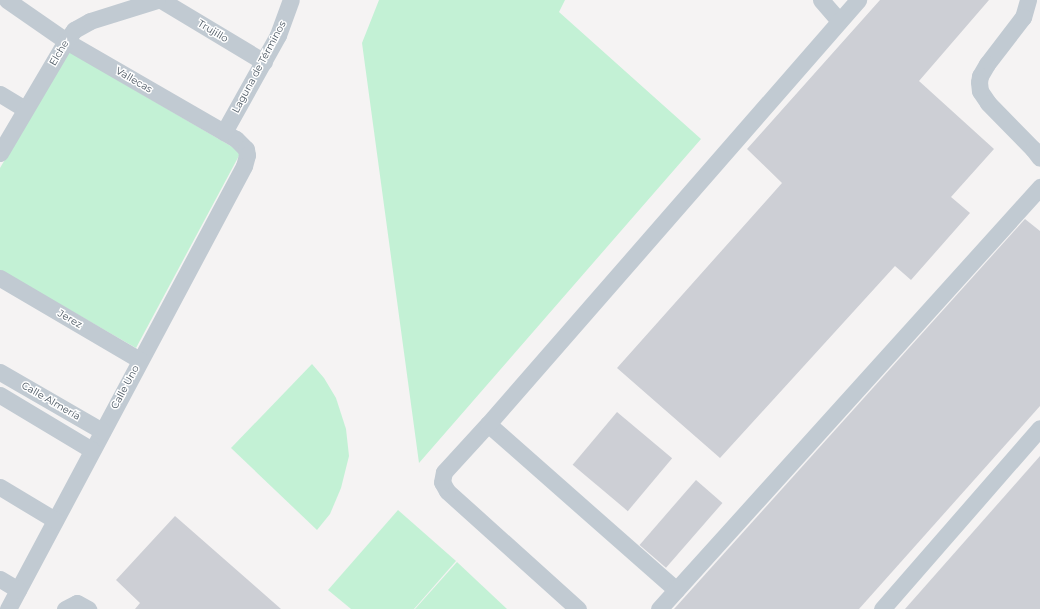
<!DOCTYPE html>
<html>
<head>
<meta charset="utf-8">
<style>
  body { margin:0 }
  #map { position:relative; width:1040px; height:609px; overflow:hidden; background:#f5f3f3; font-family:Montserrat,sans-serif }
  div>[style] { position:absolute }
  .green>* { inset:0; background:#c3f1d5 }
  .building>* { inset:0; background:#cdcfd5; transform-origin:0 0 }
  .minor>* { height:17px; margin:-8.5px; padding:0 8.5px; transform-origin:8.5px; border-radius:8.5px; background:#c1cad2 }
  span { translate:-50% -50%; white-space:nowrap; text-align:center; line-height:1.15; -webkit-text-stroke:3px #fff; paint-order:stroke }
  .street-label { font-size:10px; color:#4a5661 }
</style>
</head>
<body>
<div id="map">
  <div class="green">
    <i style="clip-path:polygon(379px 0,565px 0,559px 12px,701px 139px,419px 463px,362px 43px)"></i>
    <i style="clip-path:polygon(68px 51px,241px 152px,136px 348px,0 270px,0 168px)"></i>
    <i style="clip-path:polygon(312px 364px,324px 378px,336px 398px,346px 429px,349px 456px,341px 488px,330px 514px,317px 530px,231px 448px)"></i>
    <i style="clip-path:polygon(398px 510px,456px 561px,414px 609px,351px 609px,328px 590px)"></i>
    <i style="clip-path:polygon(457px 562px,507px 609px,415px 609px)"></i>
  </div>
  <div class="building">
    <i style="clip-path:polygon(880px 0,989px 0,919px 81px,994px 149px,951px 197px,970px 213px,911px 280px,895px 266px,720px 458px,617px 368px,782px 183px,747px 149px)"></i>
    <i style="clip-path:polygon(1025px 219px,1040px 231px,1040px 406px,859px 609px,674px 609px)"></i>
    <i style="left:617px;top:412px;width:72px;height:69px;rotate:40deg"></i>
    <i style="clip-path:polygon(1040px 456px,1040px 609px,905px 609px)"></i>
    <i style="left:696px;top:480px;width:35px;height:86px;rotate:41deg"></i>
    <i style="clip-path:polygon(175px 516px,281px 609px,135px 609px,140px 603px,116px 580px)"></i>
  </div>
  <div class="minor">
    <i style="left:7px;top:0;width:72px;rotate:34.8deg"></i>
    <i style="left:66px;top:41px;width:196px;rotate:30deg"></i>
    <i style="left:236px;top:139px;width:14px;rotate:45deg"></i>
    <i style="left:246px;top:149px;width:6px;rotate:81deg"></i>
    <i style="left:247px;top:155px;width:11px;rotate:105deg"></i>
    <i style="left:244px;top:166px;width:502px;rotate:118.05deg"></i>
    <i style="left:161px;top:0;width:120px;rotate:31deg"></i>
    <i style="left:821px;top:0;width:28px;rotate:49deg"></i>
    <i style="left:1028px;top:0;width:18px;rotate:106deg"></i>
    <i style="left:1023px;top:17px;width:59px;rotate:127.5deg"></i>
    <i style="left:987px;top:64px;width:14px;rotate:120deg"></i>
    <i style="left:980px;top:76px;width:6px;rotate:99deg"></i>
    <i style="left:979px;top:82px;width:9px;rotate:84deg"></i>
    <i style="left:980px;top:91px;width:14px;rotate:56deg"></i>
    <i style="left:988px;top:103px;width:64px;rotate:45.6deg"></i>
    <i style="left:1033px;top:149px;width:11px;rotate:52deg"></i>
    <i style="left:0;top:94px;width:29px;rotate:31deg"></i>
    <i style="left:224px;top:132px;width:111px;rotate:-60.9deg"></i>
    <i style="left:278px;top:35px;width:37px;rotate:-70deg"></i>
    <i style="left:0;top:153px;width:130px;rotate:-59.5deg"></i>
    <i style="left:66px;top:41px;width:14px;rotate:-54deg"></i>
    <i style="left:74px;top:30px;width:18px;rotate:-29deg"></i>
    <i style="left:90px;top:21px;width:70px;rotate:-17.4deg"></i>
    <i style="left:0;top:278px;width:162px;rotate:30.4deg"></i>
    <i style="left:0;top:372px;width:118px;rotate:30deg"></i>
    <i style="left:0;top:395px;width:107px;rotate:30.9deg"></i>
    <i style="left:488px;top:424px;width:251px;rotate:41.4deg"></i>
    <i style="left:0;top:487px;width:64px;rotate:31deg"></i>
    <i style="left:0;top:579px;width:21px;rotate:31deg"></i>
    <i style="left:65px;top:609px;width:13px;rotate:-27deg"></i>
    <i style="left:77px;top:603px;width:13px;rotate:29deg"></i>
    <i style="left:578px;top:609px;width:176px;rotate:-138deg"></i>
    <i style="left:447px;top:491px;width:10px;rotate:-119deg"></i>
    <i style="left:442px;top:482px;width:10px;rotate:-79deg"></i>
    <i style="left:444px;top:472px;width:65px;rotate:-47.5deg"></i>
    <i style="left:488px;top:424px;width:563px;rotate:-48.89deg"></i>
    <i style="left:659px;top:609px;width:569px;rotate:-47.92deg"></i>
    <i style="left:882px;top:609px;width:240px;rotate:-48.9deg"></i>
  </div>
  <div class="street-label">
    <span style="left:213px;top:31px;rotate:31deg">Trujillo</span>
    <span style="left:59px;top:53px;rotate:-59deg">Elche</span>
    <span style="left:259px;top:67px;rotate:-62deg">Laguna de Términos</span>
    <span style="left:134px;top:80px;rotate:30deg">Vallecas</span>
    <span style="left:70px;top:319px;rotate:30deg">Jerez</span>
    <span style="left:125px;top:387px;rotate:-62deg">Calle Uno</span>
    <span style="left:51px;top:401px;rotate:30deg">Calle Almería</span>
  </div>
</div>
</body>
</html>
